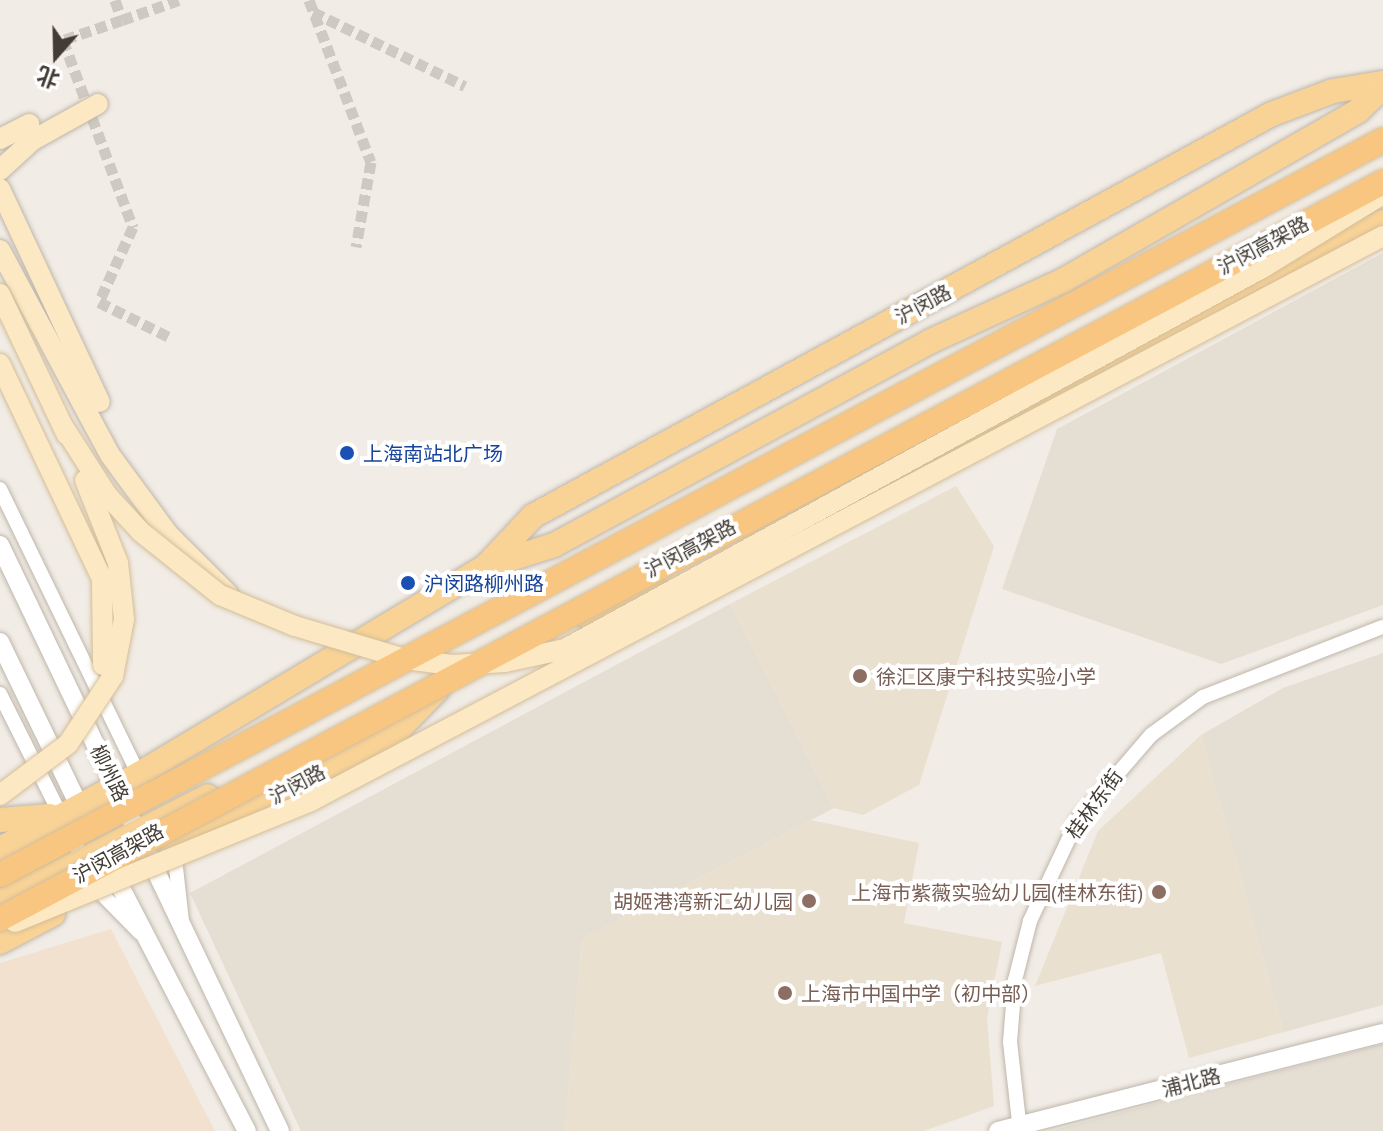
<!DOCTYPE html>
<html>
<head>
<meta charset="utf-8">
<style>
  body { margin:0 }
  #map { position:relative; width:1383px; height:1131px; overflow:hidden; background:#f1ece5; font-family:"Open Sans","Noto Sans SC",sans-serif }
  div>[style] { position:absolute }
  .residential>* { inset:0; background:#e5ded3 }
  .commercial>* { inset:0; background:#f3e1d0 }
  .education>* { inset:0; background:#eae0cf }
  .pedestrian-tunnel>* { height:11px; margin-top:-5.5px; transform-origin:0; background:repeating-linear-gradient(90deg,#cec9c2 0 11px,transparent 0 16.5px) }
  .roads { filter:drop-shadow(0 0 2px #bfb6ab) drop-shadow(0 0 2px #bfb6ab) }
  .minor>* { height:14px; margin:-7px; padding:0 7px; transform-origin:7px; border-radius:7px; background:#fff }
  .tertiary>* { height:18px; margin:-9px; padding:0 9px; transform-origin:9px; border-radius:9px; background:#fff }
  .secondary>* { height:20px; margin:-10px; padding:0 10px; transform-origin:10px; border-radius:10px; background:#fce9c4 }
  .primary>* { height:24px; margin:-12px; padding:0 12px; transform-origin:12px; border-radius:12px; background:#f9d396 }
  .bridges { filter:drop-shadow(0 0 2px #d3bd99) drop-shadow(0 0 2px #d3bd99) }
  .secondary-bridge>* { height:20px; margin:-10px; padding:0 10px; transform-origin:10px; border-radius:10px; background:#fce9c4 }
  .trunk-bridge>* { height:24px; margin:-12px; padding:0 12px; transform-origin:12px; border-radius:12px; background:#f8c680 }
  .dots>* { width:22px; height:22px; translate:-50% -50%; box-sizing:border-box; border:4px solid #fff; border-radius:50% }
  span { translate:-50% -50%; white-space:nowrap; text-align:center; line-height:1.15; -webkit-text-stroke:8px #fff; paint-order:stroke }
  .street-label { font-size:20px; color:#433c35 }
  .transit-label { font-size:20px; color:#164399 }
  .left { translate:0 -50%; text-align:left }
  .education-label { font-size:20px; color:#785e54 }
  .right { translate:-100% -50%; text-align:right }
  .north { position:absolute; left:16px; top:16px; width:80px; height:80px; -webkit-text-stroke:6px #fff; paint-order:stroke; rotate:200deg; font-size:22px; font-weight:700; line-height:32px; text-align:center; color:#433c35 }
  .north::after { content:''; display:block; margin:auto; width:28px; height:36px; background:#433c35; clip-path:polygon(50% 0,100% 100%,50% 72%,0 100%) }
</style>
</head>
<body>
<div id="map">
  <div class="residential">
    <i style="clip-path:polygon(1383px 253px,1383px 605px,1221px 664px,1002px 589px,1057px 429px)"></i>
    <i style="clip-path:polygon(730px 604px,834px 808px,582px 939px,565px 1131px,301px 1131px,190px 893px)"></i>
    <i style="clip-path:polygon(1383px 653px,1383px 1005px,1284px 1032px,1201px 735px,1283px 688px)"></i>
    <i style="clip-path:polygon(1383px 1044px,1383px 1131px,1050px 1131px)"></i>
  </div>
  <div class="commercial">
    <i style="clip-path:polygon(111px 929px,215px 1131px,0 1131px,0 963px)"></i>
  </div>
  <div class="education">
    <i style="clip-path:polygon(956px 486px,994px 546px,919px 785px,863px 815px,834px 808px,730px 604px)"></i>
    <i style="clip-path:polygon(1201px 735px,1284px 1032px,1189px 1058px,1161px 953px,1035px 986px,1098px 831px)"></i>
    <i style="clip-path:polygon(811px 820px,919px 843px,904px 923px,1002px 942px,987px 1018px,994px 1106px,924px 1131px,565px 1131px,582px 939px)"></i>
  </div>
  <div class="pedestrian-tunnel">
    <i style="left:115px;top:0;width:21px;rotate:71deg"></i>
    <i style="left:122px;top:20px;width:62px;rotate:161.3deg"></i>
    <i style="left:63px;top:40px;width:200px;rotate:69.5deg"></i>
    <i style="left:133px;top:227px;width:82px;rotate:114.4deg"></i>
    <i style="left:99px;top:302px;width:78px;rotate:26.6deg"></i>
    <i style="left:309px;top:0;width:173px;rotate:69.1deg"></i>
    <i style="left:371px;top:162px;width:86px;rotate:100deg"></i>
    <i style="left:313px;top:12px;width:169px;rotate:26deg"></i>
    <i style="left:122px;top:20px;width:60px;rotate:-19.3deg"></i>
  </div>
  <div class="roads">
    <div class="minor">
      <i style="left:0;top:489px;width:323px;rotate:64.1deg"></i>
      <i style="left:0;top:694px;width:219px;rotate:63.4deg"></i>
      <i style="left:98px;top:890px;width:60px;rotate:45.7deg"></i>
      <i style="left:174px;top:850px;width:71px;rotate:83.6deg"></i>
      <i style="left:1020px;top:1131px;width:90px;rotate:-96.4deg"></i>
      <i style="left:1010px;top:1042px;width:62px;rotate:-85.4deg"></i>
      <i style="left:1015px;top:980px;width:61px;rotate:-75.7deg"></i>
      <i style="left:1030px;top:921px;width:110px;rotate:-64.8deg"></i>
      <i style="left:1077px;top:821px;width:113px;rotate:-49.3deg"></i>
      <i style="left:1151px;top:735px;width:64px;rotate:-36.2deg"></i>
      <i style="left:1203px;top:697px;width:193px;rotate:-21.3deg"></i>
    </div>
    <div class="tertiary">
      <i style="left:0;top:545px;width:649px;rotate:64.46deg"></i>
      <i style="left:0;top:642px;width:193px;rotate:64.2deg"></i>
      <i style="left:110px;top:867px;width:297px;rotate:62.6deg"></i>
      <i style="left:998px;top:1131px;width:397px;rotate:-14.3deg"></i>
    </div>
    <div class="secondary">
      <i style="left:0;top:139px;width:33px;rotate:-27deg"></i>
      <i style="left:0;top:170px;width:45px;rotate:-42.3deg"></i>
      <i style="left:33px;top:140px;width:74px;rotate:-29deg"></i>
      <i style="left:0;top:189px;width:235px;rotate:64.9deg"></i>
      <i style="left:0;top:250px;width:233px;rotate:61.8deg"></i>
      <i style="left:110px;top:455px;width:98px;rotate:53.7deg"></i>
      <i style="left:168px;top:534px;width:85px;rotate:45deg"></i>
    </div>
    <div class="primary">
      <i style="left:946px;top:451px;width:493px;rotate:-27.7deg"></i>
      <i style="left:487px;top:565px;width:67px;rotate:-46.8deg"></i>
      <i style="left:533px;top:516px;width:841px;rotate:-28.55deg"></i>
      <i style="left:1272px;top:114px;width:65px;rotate:-20.7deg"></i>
      <i style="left:1333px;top:91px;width:51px;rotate:-9.1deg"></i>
      <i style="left:585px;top:615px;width:78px;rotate:-16.3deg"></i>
      <i style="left:0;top:820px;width:50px;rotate:-4.6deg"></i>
      <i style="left:0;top:849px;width:158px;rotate:-28.3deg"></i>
      <i style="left:139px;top:774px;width:403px;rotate:-30.9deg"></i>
      <i style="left:485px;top:567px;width:72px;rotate:-17.7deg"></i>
      <i style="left:554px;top:545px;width:429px;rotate:-28.4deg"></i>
      <i style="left:931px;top:341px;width:146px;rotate:-24.6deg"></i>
      <i style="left:1064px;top:280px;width:339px;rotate:-29.9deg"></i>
      <i style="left:1358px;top:111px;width:35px;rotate:-44deg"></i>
      <i style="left:173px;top:850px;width:254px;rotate:-28deg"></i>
      <i style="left:397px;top:731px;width:57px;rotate:-45.7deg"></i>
      <i style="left:0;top:902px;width:233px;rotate:-27deg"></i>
      <i style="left:0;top:942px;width:60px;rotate:-27.8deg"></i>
    </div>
  </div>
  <div class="bridges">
    <div class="secondary-bridge">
      <i style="left:0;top:294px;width:156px;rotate:64.6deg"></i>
      <i style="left:0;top:364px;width:238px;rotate:64.6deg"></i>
      <i style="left:102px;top:579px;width:86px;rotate:89.3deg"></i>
      <i style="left:63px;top:426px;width:82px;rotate:57.5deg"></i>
      <i style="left:107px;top:495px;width:50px;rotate:47.4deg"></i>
      <i style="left:141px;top:532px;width:101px;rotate:38.6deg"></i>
      <i style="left:220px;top:595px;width:81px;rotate:22.5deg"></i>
      <i style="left:295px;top:626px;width:115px;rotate:16.7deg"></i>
      <i style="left:405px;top:659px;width:47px;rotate:7.3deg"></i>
      <i style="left:452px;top:665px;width:53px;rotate:-3.2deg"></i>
      <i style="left:505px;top:662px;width:61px;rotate:-12.2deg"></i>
      <i style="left:565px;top:649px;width:797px;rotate:-28.66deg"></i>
      <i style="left:1264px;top:267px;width:140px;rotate:-31.5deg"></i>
      <i style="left:0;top:795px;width:85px;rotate:-36.9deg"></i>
      <i style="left:68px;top:744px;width:82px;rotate:-56.5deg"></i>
      <i style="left:113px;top:676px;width:58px;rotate:-79.1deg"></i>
      <i style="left:124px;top:619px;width:56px;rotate:-96.1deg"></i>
      <i style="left:118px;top:563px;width:89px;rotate:-111.7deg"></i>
      <i style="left:15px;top:922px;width:320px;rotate:-22.2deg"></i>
      <i style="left:311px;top:801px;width:1212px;rotate:-27.79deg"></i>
    </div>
    <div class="trunk-bridge">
      <i style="left:0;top:875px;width:1566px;rotate:-27.99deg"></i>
      <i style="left:0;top:919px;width:1567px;rotate:-28.05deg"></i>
    </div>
  </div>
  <div class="dots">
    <i style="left:347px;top:453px;background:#1a4fb4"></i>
    <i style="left:408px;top:583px;background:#1a4fb4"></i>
    <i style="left:860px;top:676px;background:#8d6e63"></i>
    <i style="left:1159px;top:892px;background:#8d6e63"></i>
    <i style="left:809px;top:901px;background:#8d6e63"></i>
    <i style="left:785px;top:993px;background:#8d6e63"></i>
  </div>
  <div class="street-label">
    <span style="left:1263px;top:245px;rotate:-28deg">沪闵高架路</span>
    <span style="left:923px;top:304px;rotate:-28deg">沪闵路</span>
    <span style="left:690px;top:548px;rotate:-28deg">沪闵高架路</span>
    <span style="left:110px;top:773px;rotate:64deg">柳州路</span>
    <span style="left:297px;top:784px;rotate:-28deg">沪闵路</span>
    <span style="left:1094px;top:804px;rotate:-54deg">桂林东街</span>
    <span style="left:118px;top:853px;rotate:-29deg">沪闵高架路</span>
    <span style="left:1191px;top:1082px;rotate:-14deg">浦北路</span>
  </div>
  <div class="transit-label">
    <span class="left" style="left:363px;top:453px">上海南站北广场</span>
    <span class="left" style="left:424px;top:583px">沪闵路柳州路</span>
  </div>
  <div class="education-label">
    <span class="left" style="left:876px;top:676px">徐汇区康宁科技实验小学</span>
    <span class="right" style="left:1143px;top:892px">上海市紫薇实验幼儿园(桂林东街)</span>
    <span class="right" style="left:793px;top:901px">胡姬港湾新汇幼儿园</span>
    <span class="left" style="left:801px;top:993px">上海市中国中学（初中部）</span>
  </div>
  <div class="north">北</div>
</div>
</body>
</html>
